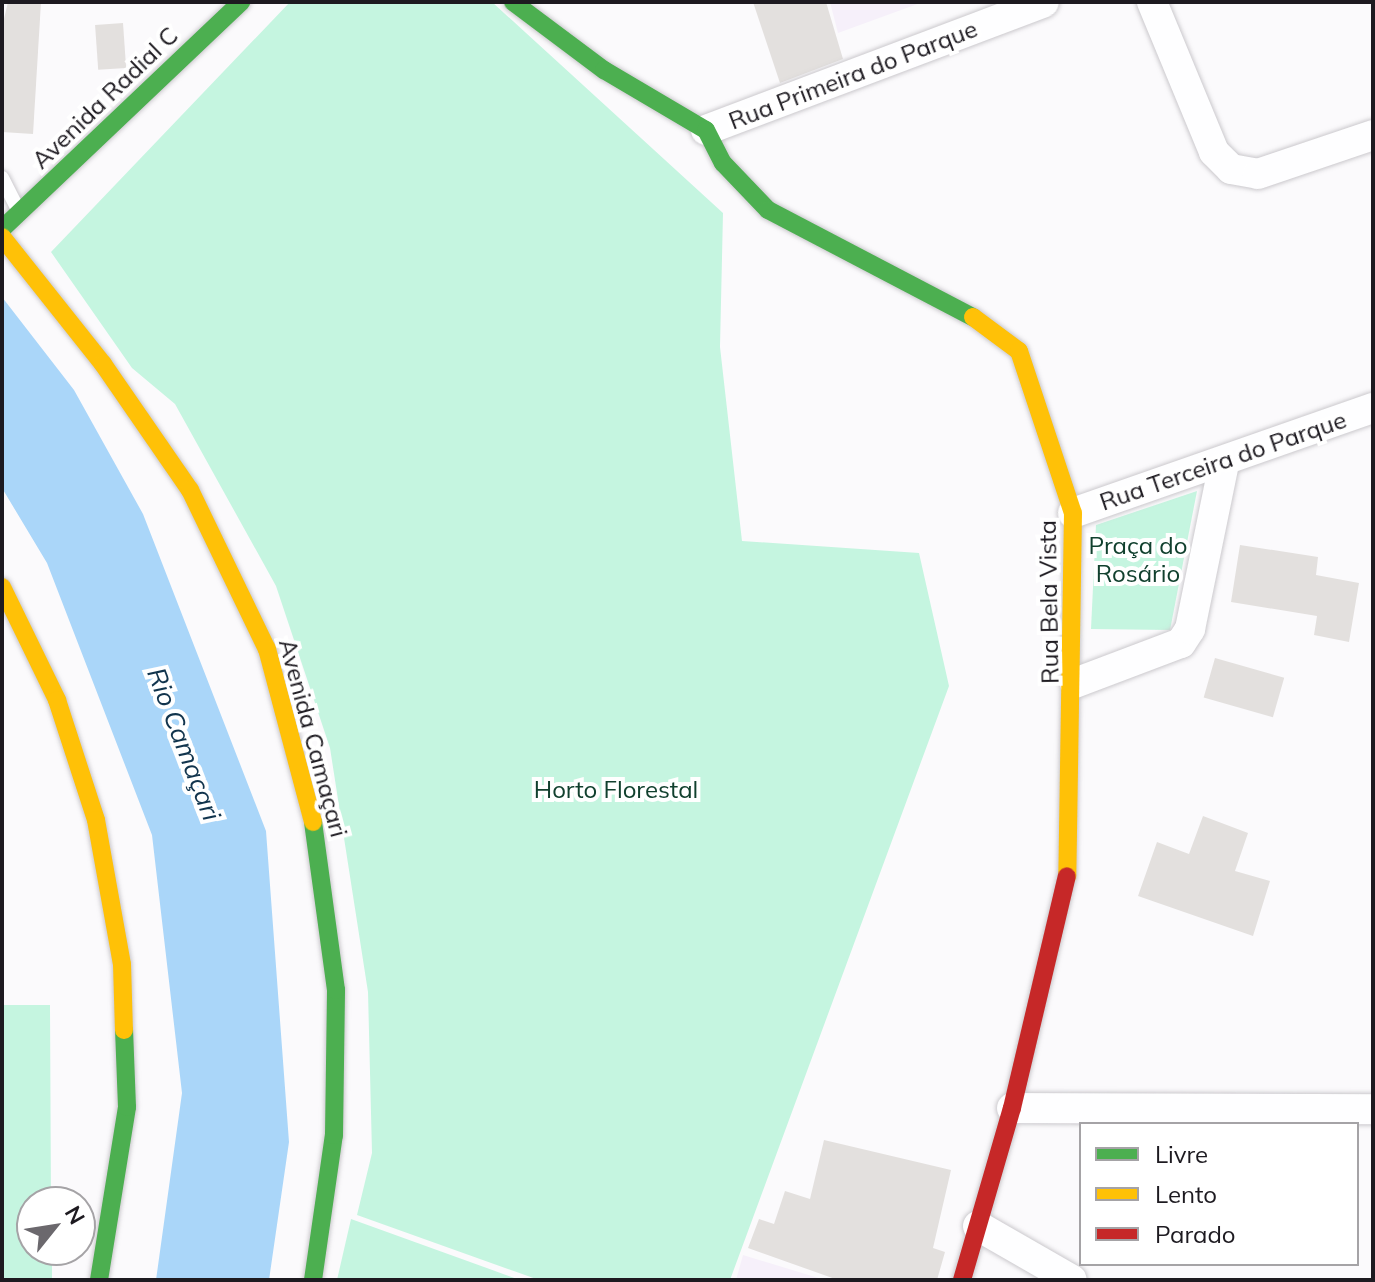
<!DOCTYPE html>
<html>
<head>
<meta charset="utf-8">
<style>
  body { margin:0 }
  #map { position:relative; width:1375px; height:1282px; overflow:hidden; background:#fbfafc; font-family:Mulish,sans-serif }
  div>[style] { position:absolute }
  .built>* { inset:0; background:#f6f0fa }
  .green>* { inset:0; background:#c5f5e0 }
  .water>* { inset:0; background:#aad6f9 }
  .building>* { inset:0; background:#e3e0de; transform-origin:0 0 }
  .roads { filter:drop-shadow(0 0 2px #cbc9cd) drop-shadow(0 0 2px #cbc9cd) }
  .lane>* { height:14px; margin:-7px; padding:0 7px; transform-origin:7px; border-radius:7px; background:#fefeff }
  .street>* { height:30px; margin:-15px; padding:0 15px; transform-origin:15px; border-radius:15px; background:#fefeff }
  .fast>* { height:18px; margin:-9px; padding:0 9px; transform-origin:9px; border-radius:9px; background:#4caf50 }
  .slow>* { height:18px; margin:-9px; padding:0 9px; transform-origin:9px; border-radius:9px; background:#ffc107 }
  .jam>* { height:18px; margin:-9px; padding:0 9px; transform-origin:9px; border-radius:9px; background:#c62828 }
  span { translate:-50% -50%; white-space:nowrap; text-align:center; line-height:1.15; -webkit-text-stroke:8px #fff; paint-order:stroke }
  .street-label { font-size:24px; color:#1d1a20 }
  .park-label { font-size:24px; color:#11402e }
  .water-label { font-size:26px; color:#11344d; font-style:italic }
  .frame { position:absolute; inset:0; border:4px solid #1d1a20; pointer-events:none }
  .legend { position:absolute; left:1079px; top:1122px; width:280px; height:144px; box-sizing:border-box; background:#fff; border:2px solid #a5a3a6; margin:0; padding:10px 14px; list-style:none; font-size:24px; color:#1d1a20 }
  .legend li { display:flex; align-items:center; gap:16px; height:40px }
  .legend b { width:40px; border:2px solid #a5a3a6 }
  .north { position:absolute; left:16px; top:1186px; width:80px; height:80px; box-sizing:border-box; background:#fff; border:2px solid #a5a3a6; border-radius:50%; rotate:60deg; font-size:22px; font-weight:700; line-height:32px; text-align:center; color:#1d1a20 }
  .north::after { content:''; display:block; margin:auto; width:28px; height:36px; background:#6b686d; clip-path:polygon(50% 0,100% 100%,50% 72%,0 100%) }
</style>
</head>
<body>
<div id="map">
  <div class="built">
    <i style="clip-path:polygon(830px 2px,923px 2px,838px 33px)"></i>
    <i style="clip-path:polygon(743px 1255px,825px 1280px,736px 1280px)"></i>
  </div>
  <div class="green">
    <i style="clip-path:polygon(290px 2px,492px 2px,723px 213px,720px 347px,742px 541px,919px 553px,949px 686px,730px 1280px,539px 1280px,357px 1215px,372px 1153px,368px 992px,330px 748px,276px 586px,175px 404px,132px 368px,51px 252px)"></i>
    <i style="clip-path:polygon(1197px 491px,1170px 630px,1091px 629px,1096px 525px)"></i>
    <i style="clip-path:polygon(2px 1005px,50px 1005px,51px 1202px,32px 1202px,32px 1250px,52px 1250px,52px 1280px,2px 1280px)"></i>
    <i style="clip-path:polygon(351px 1219px,520px 1280px,337px 1280px)"></i>
  </div>
  <div class="water">
    <i style="clip-path:polygon(2px 297px,74px 390px,143px 514px,266px 831px,289px 1142px,269px 1280px,156px 1280px,182px 1093px,152px 835px,47px 563px,2px 488px)"></i>
  </div>
  <div class="building">
    <i style="clip-path:polygon(8px 2px,41px 2px,33px 134px,2px 132px,2px 27px)"></i>
    <i style="clip-path:polygon(753px 2px,826px 2px,843px 59px,780px 83px)"></i>
    <i style="left:123px;top:23px;width:45px;height:28px;rotate:86deg"></i>
    <i style="clip-path:polygon(1240px 545px,1318px 557px,1316px 575px,1359px 583px,1349px 642px,1314px 635px,1317px 616px,1231px 602px)"></i>
    <i style="left:1215px;top:658px;width:72px;height:41px;rotate:16deg"></i>
    <i style="clip-path:polygon(1203px 816px,1248px 833px,1235px 871px,1270px 881px,1253px 936px,1138px 896px,1157px 842px,1189px 854px)"></i>
    <i style="clip-path:polygon(824px 1140px,951px 1170px,933px 1248px,945px 1252px,937px 1280px,838px 1280px,748px 1248px,759px 1219px,774px 1224px,785px 1191px,810px 1199px)"></i>
  </div>
  <div class="roads">
    <div class="lane">
      <i style="left:2px;top:178px;width:36px;rotate:63deg"></i>
    </div>
    <div class="street">
      <i style="left:1152px;top:2px;width:162px;rotate:67.5deg"></i>
      <i style="left:1214px;top:152px;width:24px;rotate:45deg"></i>
      <i style="left:1231px;top:169px;width:27px;rotate:10deg"></i>
      <i style="left:1258px;top:174px;width:121px;rotate:-18.7deg"></i>
      <i style="left:706px;top:130px;width:361px;rotate:-20.7deg"></i>
      <i style="left:1073px;top:513px;width:318px;rotate:-19.3deg"></i>
      <i style="left:1075px;top:683px;width:113px;rotate:-20.7deg"></i>
      <i style="left:1181px;top:643px;width:17px;rotate:-57deg"></i>
      <i style="left:1190px;top:629px;width:169px;rotate:-78.4deg"></i>
      <i style="left:1012px;top:1108px;width:361px;rotate:0.2deg"></i>
      <i style="left:978px;top:1226px;width:108px;rotate:29.9deg"></i>
    </div>
    <div class="fast">
      <i style="left:513px;top:2px;width:114px;rotate:36.8deg"></i>
      <i style="left:604px;top:70px;width:118px;rotate:30.5deg"></i>
      <i style="left:706px;top:130px;width:37px;rotate:63deg"></i>
      <i style="left:723px;top:163px;width:65px;rotate:46.2deg"></i>
      <i style="left:768px;top:210px;width:231px;rotate:27.6deg"></i>
      <i style="left:2px;top:229px;width:330px;rotate:-43.5deg"></i>
      <i style="left:99px;top:1280px;width:175px;rotate:-80.8deg"></i>
      <i style="left:127px;top:1107px;width:77px;rotate:-92.2deg"></i>
      <i style="left:313px;top:1280px;width:147px;rotate:-81.8deg"></i>
      <i style="left:334px;top:1135px;width:145px;rotate:-89.2deg"></i>
      <i style="left:336px;top:990px;width:170px;rotate:-97.8deg"></i>
    </div>
    <div class="slow">
      <i style="left:2px;top:237px;width:162px;rotate:51.5deg"></i>
      <i style="left:103px;top:364px;width:153px;rotate:55.4deg"></i>
      <i style="left:190px;top:490px;width:177px;rotate:64.2deg"></i>
      <i style="left:267px;top:649px;width:179px;rotate:75.1deg"></i>
      <i style="left:973px;top:317px;width:57px;rotate:36.5deg"></i>
      <i style="left:1019px;top:351px;width:171px;rotate:71.6deg"></i>
      <i style="left:1073px;top:513px;width:363px;rotate:90.9deg"></i>
      <i style="left:2px;top:587px;width:126px;rotate:64deg"></i>
      <i style="left:57px;top:700px;width:126px;rotate:72deg"></i>
      <i style="left:96px;top:820px;width:146px;rotate:79.8deg"></i>
      <i style="left:122px;top:964px;width:66px;rotate:88.3deg"></i>
    </div>
    <div class="jam">
      <i style="left:962px;top:1280px;width:179px;rotate:-73.8deg"></i>
      <i style="left:1012px;top:1108px;width:238px;rotate:-76.7deg"></i>
    </div>
  </div>
  <div class="street-label">
    <span style="left:853px;top:75px;rotate:-21deg">Rua Primeira do Parque</span>
    <span style="left:105px;top:98px;rotate:-44deg">Avenida Radial C</span>
    <span style="left:1223px;top:461px;rotate:-19deg">Rua Terceira do Parque</span>
    <span style="left:1049px;top:602px;rotate:-91deg">Rua Bela Vista</span>
    <span style="left:313px;top:738px;rotate:75deg">Avenida Camaçari</span>
  </div>
  <div class="park-label">
    <span style="left:1138px;top:560px">Praça do<br>Rosário</span>
    <span style="left:616px;top:790px">Horto Florestal</span>
  </div>
  <div class="water-label">
    <span style="left:184px;top:744px;rotate:69deg">Rio Camaçari</span>
  </div>
  <div class="frame"></div>
  <ul class="legend">
  <li><b style="height:10px;background:#4caf50"></b>Livre</li>
  <li><b style="height:10px;background:#ffc107"></b>Lento</li>
  <li><b style="height:10px;background:#c62828"></b>Parado</li>
  </ul>
  <div class="north">N</div>
</div>
</body>
</html>
